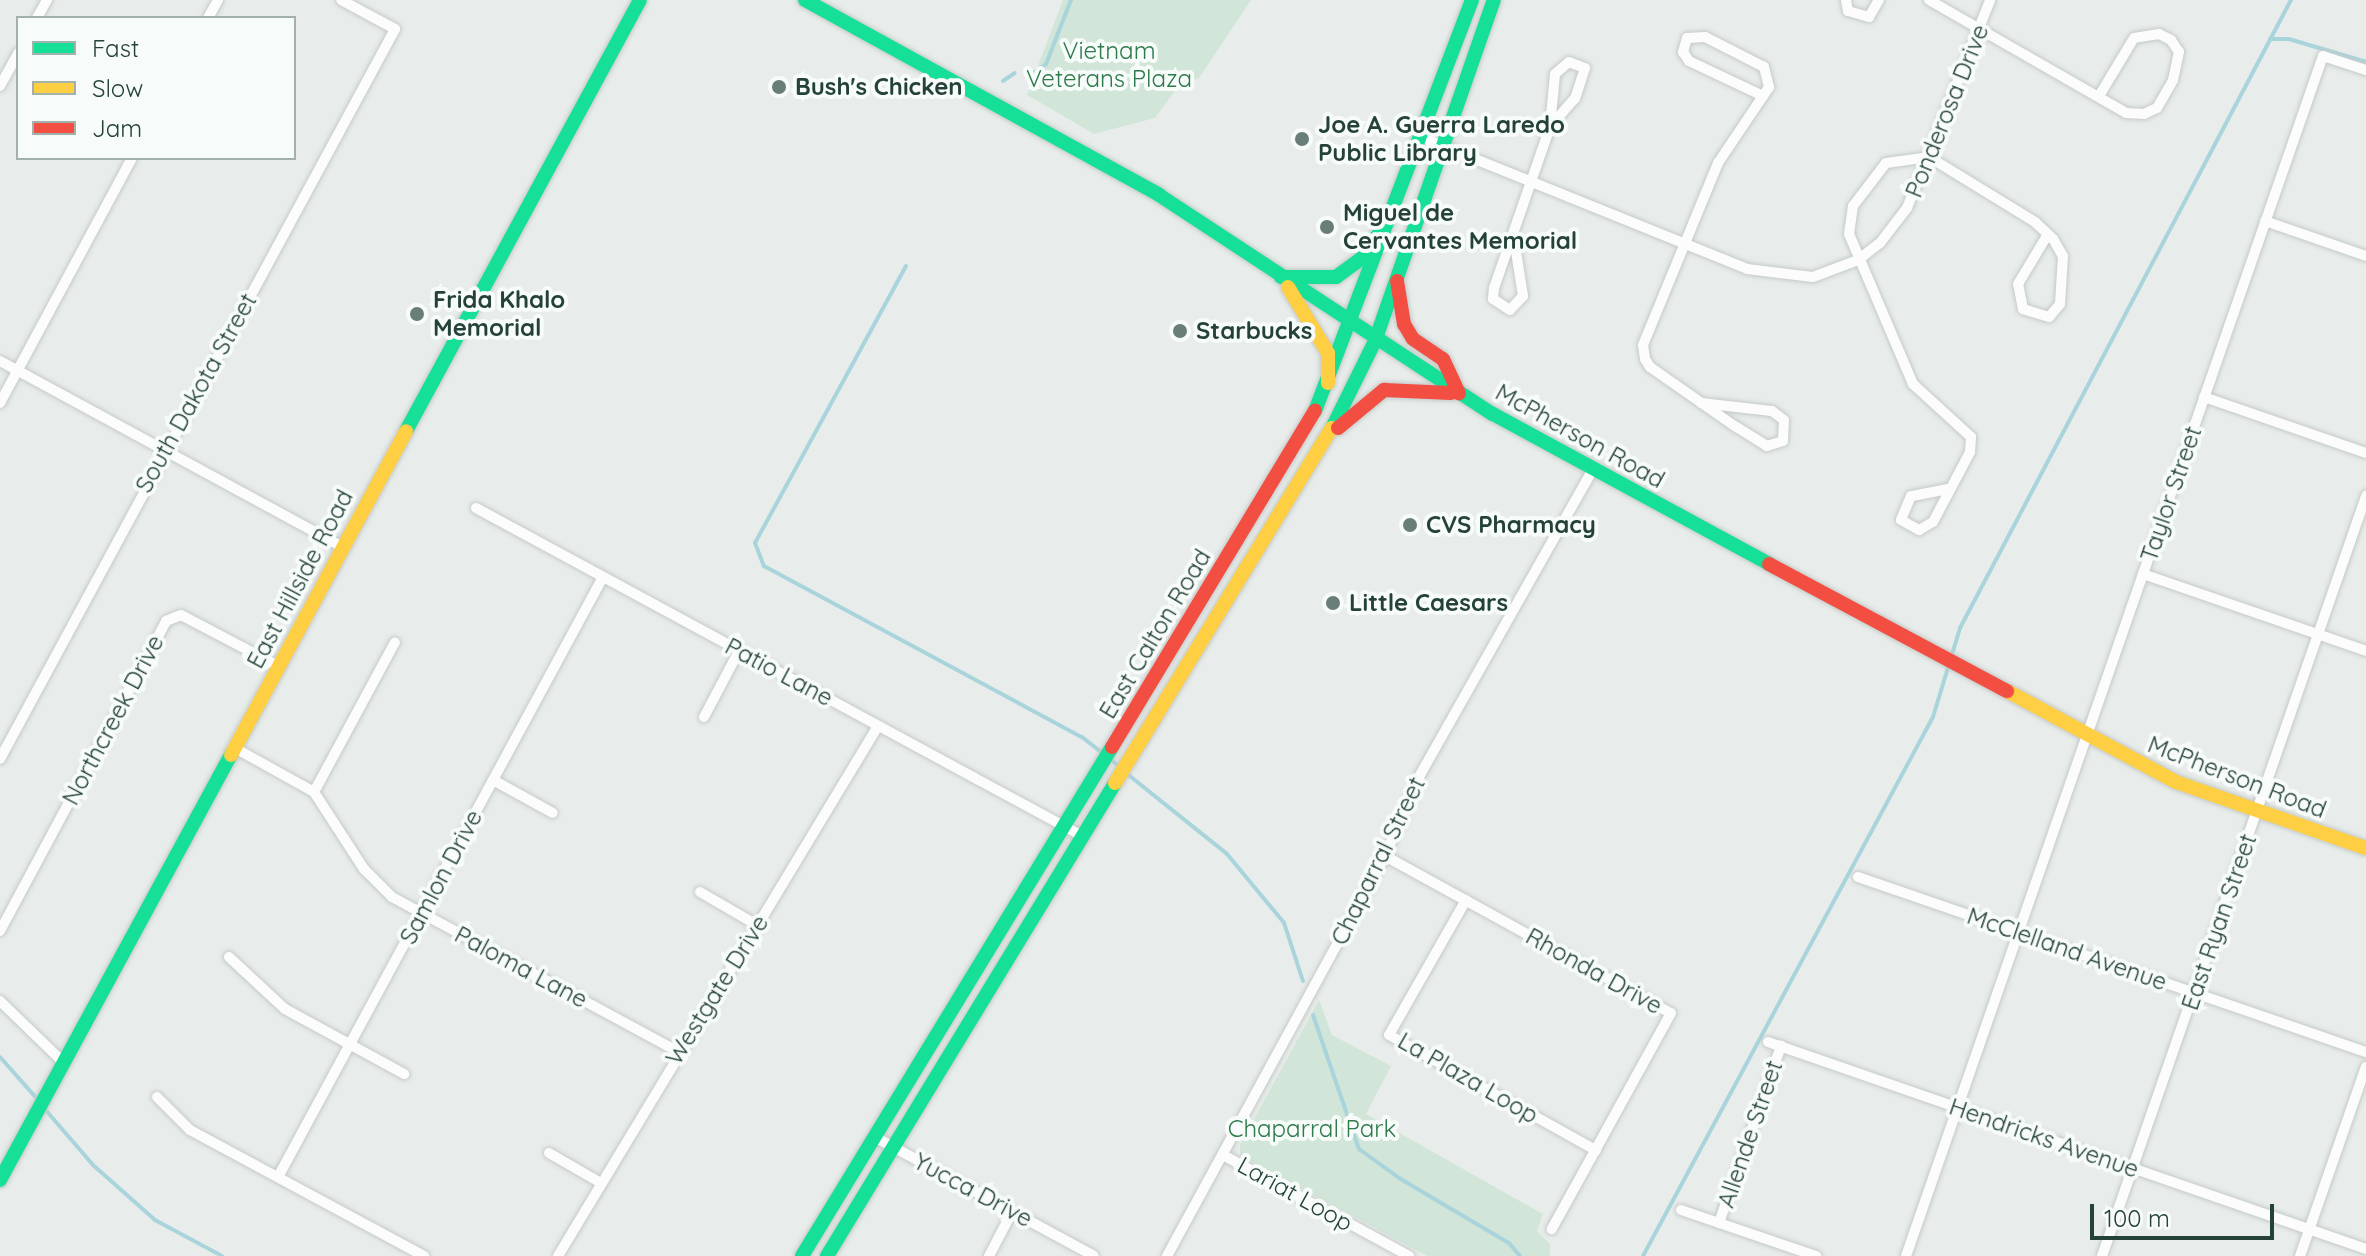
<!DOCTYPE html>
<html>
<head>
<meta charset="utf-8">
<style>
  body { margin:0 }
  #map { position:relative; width:2366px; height:1256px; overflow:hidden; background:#e8edeb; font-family:Quicksand,sans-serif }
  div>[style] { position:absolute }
  .green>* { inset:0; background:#d1e6d8 }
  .stream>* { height:4px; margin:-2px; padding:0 2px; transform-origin:2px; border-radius:2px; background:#a9d4db }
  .roads { filter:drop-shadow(0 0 2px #c5cac8) drop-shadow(0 0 2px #c5cac8) }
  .street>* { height:10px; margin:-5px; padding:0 5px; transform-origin:5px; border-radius:5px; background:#fcfcfc }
  .fast>* { height:14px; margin:-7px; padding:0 7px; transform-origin:7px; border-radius:7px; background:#16e098 }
  .slow>* { height:14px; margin:-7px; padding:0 7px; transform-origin:7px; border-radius:7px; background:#ffcf43 }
  .jam>* { height:14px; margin:-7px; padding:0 7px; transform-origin:7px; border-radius:7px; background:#f24e42 }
  .dots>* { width:22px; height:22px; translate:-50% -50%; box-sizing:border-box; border:4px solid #f7fbf9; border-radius:50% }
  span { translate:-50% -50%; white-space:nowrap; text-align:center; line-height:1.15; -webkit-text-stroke:8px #f7fbf9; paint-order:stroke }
  .park-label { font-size:24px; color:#2d7a4b }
  .poi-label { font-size:24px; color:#24423a; font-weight:700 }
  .left { translate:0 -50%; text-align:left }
  .street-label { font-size:24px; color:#24423a }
  .legend { position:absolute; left:16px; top:16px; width:280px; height:144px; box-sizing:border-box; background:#f7fbf9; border:2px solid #a3b1ad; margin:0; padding:10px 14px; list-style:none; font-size:24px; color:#24423a }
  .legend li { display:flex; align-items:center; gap:16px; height:40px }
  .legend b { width:40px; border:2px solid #a3b1ad }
  .scale { position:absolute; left:2090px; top:1204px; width:184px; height:36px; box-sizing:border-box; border:4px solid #24423a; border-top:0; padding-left:10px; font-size:24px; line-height:28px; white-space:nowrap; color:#24423a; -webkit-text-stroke:6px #f7fbf9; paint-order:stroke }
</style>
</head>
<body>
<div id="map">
  <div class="green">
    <i style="clip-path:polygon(1063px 0,1251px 0,1199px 78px,1177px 88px,1155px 118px,1094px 134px,1027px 95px)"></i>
    <i style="clip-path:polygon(1319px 1000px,1332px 1035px,1391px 1066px,1366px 1114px,1543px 1214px,1537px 1231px,1550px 1244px,1550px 1256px,1427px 1256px,1240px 1155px,1240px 1145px)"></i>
  </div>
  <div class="stream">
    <i style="left:2270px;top:39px;width:19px"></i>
    <i style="left:2289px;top:39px;width:80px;rotate:16.6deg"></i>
    <i style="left:1035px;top:72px;width:14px;rotate:-36deg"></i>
    <i style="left:1046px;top:64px;width:69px;rotate:-68.7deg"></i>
    <i style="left:1003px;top:81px;width:14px;rotate:-34deg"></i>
    <i style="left:906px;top:266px;width:315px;rotate:118.6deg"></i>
    <i style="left:755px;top:543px;width:25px;rotate:69deg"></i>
    <i style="left:764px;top:566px;width:361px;rotate:28.3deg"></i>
    <i style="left:1082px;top:737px;width:48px;rotate:38.3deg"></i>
    <i style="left:1126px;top:773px;width:129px;rotate:38.7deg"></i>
    <i style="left:1227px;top:854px;width:89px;rotate:50.4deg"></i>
    <i style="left:1284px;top:923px;width:61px;rotate:71.9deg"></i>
    <i style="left:1313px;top:1015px;width:142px;rotate:71.1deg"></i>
    <i style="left:1359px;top:1149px;width:49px;rotate:35.9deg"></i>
    <i style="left:1399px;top:1178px;width:128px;rotate:30.6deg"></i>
    <i style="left:1509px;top:1243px;width:17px;rotate:50deg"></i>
    <i style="left:0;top:1057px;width:57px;rotate:48.5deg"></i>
    <i style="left:43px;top:1107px;width:77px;rotate:49.2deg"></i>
    <i style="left:93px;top:1165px;width:83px;rotate:41.6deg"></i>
    <i style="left:155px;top:1220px;width:76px;rotate:28.2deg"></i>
    <i style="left:1643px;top:1256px;width:612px;rotate:-61.72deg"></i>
    <i style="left:1933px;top:717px;width:93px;rotate:-73.1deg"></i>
    <i style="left:1960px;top:628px;width:710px;rotate:-62.21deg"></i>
  </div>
  <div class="roads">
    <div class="street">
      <i style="left:1846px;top:0;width:11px;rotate:80deg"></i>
      <i style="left:1848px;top:11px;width:22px;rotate:16deg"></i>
      <i style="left:1869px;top:17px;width:20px;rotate:-60deg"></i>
      <i style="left:1929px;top:0;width:227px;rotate:29.8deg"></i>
      <i style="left:2126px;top:113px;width:18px;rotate:3deg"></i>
      <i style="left:2144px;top:114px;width:14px;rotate:-25deg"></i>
      <i style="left:2157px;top:108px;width:32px;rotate:-60deg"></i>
      <i style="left:2173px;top:80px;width:29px;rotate:-78deg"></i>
      <i style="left:2179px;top:52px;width:14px;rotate:-124deg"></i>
      <i style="left:2171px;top:40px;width:13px;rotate:-153deg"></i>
      <i style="left:2159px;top:34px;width:25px;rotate:171deg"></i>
      <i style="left:2134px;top:38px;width:68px;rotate:121.1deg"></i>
      <i style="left:37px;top:18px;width:21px;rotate:-61deg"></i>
      <i style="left:208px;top:18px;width:21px;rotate:-61deg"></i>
      <i style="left:0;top:86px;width:38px;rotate:-61deg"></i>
      <i style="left:1418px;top:136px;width:355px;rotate:22deg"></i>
      <i style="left:1747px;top:269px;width:66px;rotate:6.9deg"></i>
      <i style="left:1813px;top:277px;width:48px;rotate:-20.7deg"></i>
      <i style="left:1858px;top:260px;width:28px;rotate:-38deg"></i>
      <i style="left:1880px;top:243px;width:44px;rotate:-52.4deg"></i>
      <i style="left:1907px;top:208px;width:224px;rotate:-68.2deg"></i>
      <i style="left:2265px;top:221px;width:107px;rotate:19.1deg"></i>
      <i style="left:1514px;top:239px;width:58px;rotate:81deg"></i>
      <i style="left:1523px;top:296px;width:19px;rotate:133deg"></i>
      <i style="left:1510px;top:310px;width:20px;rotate:-147deg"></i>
      <i style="left:1493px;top:299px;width:11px;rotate:-85deg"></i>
      <i style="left:1494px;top:288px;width:170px;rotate:-70.8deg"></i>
      <i style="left:1550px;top:127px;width:53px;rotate:-84.6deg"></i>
      <i style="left:1555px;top:74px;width:18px;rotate:-41deg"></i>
      <i style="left:1569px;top:62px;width:17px;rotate:21deg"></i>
      <i style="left:1585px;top:68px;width:32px;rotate:108deg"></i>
      <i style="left:1575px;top:98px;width:38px;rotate:131deg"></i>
      <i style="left:0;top:361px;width:389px;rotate:28.5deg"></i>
      <i style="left:2204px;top:397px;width:171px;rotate:19.1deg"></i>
      <i style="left:0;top:403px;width:278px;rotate:-61.7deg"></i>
      <i style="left:1701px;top:403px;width:71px;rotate:6.4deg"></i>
      <i style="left:1772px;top:411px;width:15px;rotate:37deg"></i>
      <i style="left:1784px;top:420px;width:21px;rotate:93deg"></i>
      <i style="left:1783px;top:441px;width:17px;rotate:163deg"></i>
      <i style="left:1767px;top:446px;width:36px;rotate:-148deg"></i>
      <i style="left:1736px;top:427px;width:105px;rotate:-145.1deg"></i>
      <i style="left:1650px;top:367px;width:9px;rotate:-122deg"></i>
      <i style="left:1645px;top:359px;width:14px;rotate:-98deg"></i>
      <i style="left:1643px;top:345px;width:197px;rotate:-67.6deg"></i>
      <i style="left:1718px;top:163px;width:81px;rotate:-56.1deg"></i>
      <i style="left:1763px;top:96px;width:11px;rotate:-56deg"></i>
      <i style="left:1769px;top:87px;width:21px;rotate:-104deg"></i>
      <i style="left:1764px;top:67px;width:66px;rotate:-153deg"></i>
      <i style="left:1705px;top:37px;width:18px;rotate:177deg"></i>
      <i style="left:1687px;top:38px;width:15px;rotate:106deg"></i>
      <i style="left:1683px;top:52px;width:11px;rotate:56deg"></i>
      <i style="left:1689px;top:61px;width:82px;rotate:25.3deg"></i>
      <i style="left:1948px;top:489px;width:38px;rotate:169deg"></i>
      <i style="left:1911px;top:496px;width:26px;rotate:113deg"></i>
      <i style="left:1901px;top:520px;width:21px;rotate:29deg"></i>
      <i style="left:1919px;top:530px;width:16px;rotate:-30deg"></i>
      <i style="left:1933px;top:522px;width:79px;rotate:-62.1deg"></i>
      <i style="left:1970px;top:452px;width:15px;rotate:-86deg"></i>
      <i style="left:1971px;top:437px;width:79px;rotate:-137.6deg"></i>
      <i style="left:1913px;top:384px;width:163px;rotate:-113.1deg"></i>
      <i style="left:1849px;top:234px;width:28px;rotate:-82deg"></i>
      <i style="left:1853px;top:206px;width:54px;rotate:-52.5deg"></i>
      <i style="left:1886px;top:163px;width:43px;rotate:-7.9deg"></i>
      <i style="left:1929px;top:157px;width:124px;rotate:31.5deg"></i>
      <i style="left:2035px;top:222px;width:25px;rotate:43deg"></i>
      <i style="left:2053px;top:239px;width:20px;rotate:60deg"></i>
      <i style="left:2063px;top:256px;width:48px;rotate:93.6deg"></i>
      <i style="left:2060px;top:304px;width:17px;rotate:130deg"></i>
      <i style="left:2049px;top:317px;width:27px;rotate:-163deg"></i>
      <i style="left:2023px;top:309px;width:25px;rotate:-101deg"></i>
      <i style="left:2018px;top:284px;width:58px;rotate:-59deg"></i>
      <i style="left:476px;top:508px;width:689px;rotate:28.42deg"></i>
      <i style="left:2143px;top:574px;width:236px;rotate:19deg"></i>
      <i style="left:704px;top:717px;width:75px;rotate:-62.1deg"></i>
      <i style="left:233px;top:747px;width:93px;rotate:29.1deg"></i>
      <i style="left:314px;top:792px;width:92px;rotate:57deg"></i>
      <i style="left:364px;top:869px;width:40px;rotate:45deg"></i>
      <i style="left:392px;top:897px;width:326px;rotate:28.4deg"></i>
      <i style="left:0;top:759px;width:830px;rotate:-61.58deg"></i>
      <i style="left:395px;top:29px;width:61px;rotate:-151.8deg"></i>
      <i style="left:493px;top:780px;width:68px;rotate:28.8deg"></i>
      <i style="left:314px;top:792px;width:170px;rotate:-61.6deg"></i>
      <i style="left:1385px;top:856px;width:326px;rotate:28.8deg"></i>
      <i style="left:1671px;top:1013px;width:247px;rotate:118.9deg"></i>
      <i style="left:1858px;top:877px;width:537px;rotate:19.01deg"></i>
      <i style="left:700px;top:892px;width:66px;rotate:30.1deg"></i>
      <i style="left:1466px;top:900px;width:155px;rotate:119.7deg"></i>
      <i style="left:1389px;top:1035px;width:237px;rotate:29.1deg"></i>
      <i style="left:0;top:931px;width:352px;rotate:-61.8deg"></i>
      <i style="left:166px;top:621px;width:16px;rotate:-22deg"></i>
      <i style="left:181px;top:615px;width:110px;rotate:27.7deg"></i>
      <i style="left:229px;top:957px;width:76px;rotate:42.9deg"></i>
      <i style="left:285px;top:1009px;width:136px;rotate:28.6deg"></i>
      <i style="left:0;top:1001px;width:89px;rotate:44.1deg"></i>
      <i style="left:1768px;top:1042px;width:633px;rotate:19.09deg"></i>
      <i style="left:157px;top:1097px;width:47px;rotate:45deg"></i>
      <i style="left:190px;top:1130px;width:266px;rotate:28.3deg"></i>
      <i style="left:873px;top:1136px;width:251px;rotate:28.5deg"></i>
      <i style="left:549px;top:1153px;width:60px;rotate:30deg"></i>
      <i style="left:1223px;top:1155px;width:212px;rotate:28.5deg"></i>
      <i style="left:278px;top:1177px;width:682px;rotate:-61.56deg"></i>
      <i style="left:1681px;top:1210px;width:143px;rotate:18.8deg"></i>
      <i style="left:1719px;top:1223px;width:188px;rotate:-70.7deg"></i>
      <i style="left:558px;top:1256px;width:619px;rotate:-58.88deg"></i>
      <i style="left:989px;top:1256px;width:50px;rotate:-62.4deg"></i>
      <i style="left:1167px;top:1256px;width:456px;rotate:-61.4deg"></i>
      <i style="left:1385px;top:856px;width:88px;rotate:-66.6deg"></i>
      <i style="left:1420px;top:775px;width:352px;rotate:-60.5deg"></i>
      <i style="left:1906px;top:1256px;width:1270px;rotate:-70.84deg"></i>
      <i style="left:2323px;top:56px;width:45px;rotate:18deg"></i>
      <i style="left:2102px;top:1256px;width:805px;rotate:-70.84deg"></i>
      <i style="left:2300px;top:1256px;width:200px;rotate:-70.8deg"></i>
    </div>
    <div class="fast">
      <i style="left:805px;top:0;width:404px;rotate:28.8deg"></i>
      <i style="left:1159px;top:195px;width:399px;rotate:33.3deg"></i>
      <i style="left:1493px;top:414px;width:314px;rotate:28.5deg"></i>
      <i style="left:1281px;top:277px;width:55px"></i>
      <i style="left:1336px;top:277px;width:31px;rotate:-36deg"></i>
      <i style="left:1361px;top:259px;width:33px;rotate:-55deg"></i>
      <i style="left:1315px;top:411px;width:440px;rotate:-69.1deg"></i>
      <i style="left:1332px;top:428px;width:97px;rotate:-63.7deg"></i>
      <i style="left:1375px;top:341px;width:361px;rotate:-70.8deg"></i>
      <i style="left:406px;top:431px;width:490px;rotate:-61.5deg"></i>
      <i style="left:0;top:1180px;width:484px;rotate:-61.5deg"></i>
      <i style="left:802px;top:1256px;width:596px;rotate:-58.66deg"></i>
      <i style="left:827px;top:1256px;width:554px;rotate:-58.66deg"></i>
    </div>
    <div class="slow">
      <i style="left:1288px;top:287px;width:77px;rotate:58.8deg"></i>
      <i style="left:1328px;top:353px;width:30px;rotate:90deg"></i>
      <i style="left:2007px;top:691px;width:192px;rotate:28.3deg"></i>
      <i style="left:2176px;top:782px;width:201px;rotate:19.2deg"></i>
      <i style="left:231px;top:755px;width:368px;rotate:-61.6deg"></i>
      <i style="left:1115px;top:783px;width:416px;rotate:-58.6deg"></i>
    </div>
    <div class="jam">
      <i style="left:1397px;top:281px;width:44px;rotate:80.8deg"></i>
      <i style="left:1404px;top:324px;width:17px;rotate:59deg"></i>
      <i style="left:1413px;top:339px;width:36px;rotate:34deg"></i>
      <i style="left:1443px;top:359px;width:38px;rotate:65deg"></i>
      <i style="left:1338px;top:428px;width:60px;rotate:-39.6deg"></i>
      <i style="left:1384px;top:390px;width:67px;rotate:2.6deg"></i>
      <i style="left:1769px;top:564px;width:270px;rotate:28.1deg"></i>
      <i style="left:1112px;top:747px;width:393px;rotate:-58.9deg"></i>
    </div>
  </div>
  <div class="dots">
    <i style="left:779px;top:87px;background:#697e78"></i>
    <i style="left:1302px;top:139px;background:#697e78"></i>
    <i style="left:1327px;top:227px;background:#697e78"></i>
    <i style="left:417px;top:314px;background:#697e78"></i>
    <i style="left:1180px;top:331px;background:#697e78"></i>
    <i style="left:1410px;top:525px;background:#697e78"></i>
    <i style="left:1333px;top:603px;background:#697e78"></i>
  </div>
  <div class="park-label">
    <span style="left:1109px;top:65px">Vietnam<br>Veterans Plaza</span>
    <span style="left:1312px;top:1129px">Chaparral Park</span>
  </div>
  <div class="poi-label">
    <span class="left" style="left:795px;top:87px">Bush's Chicken</span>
    <span class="left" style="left:1318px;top:139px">Joe A. Guerra Laredo<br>Public Library</span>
    <span class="left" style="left:1343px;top:227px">Miguel de<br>Cervantes Memorial</span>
    <span class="left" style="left:433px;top:314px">Frida Khalo<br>Memorial</span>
    <span class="left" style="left:1196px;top:331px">Starbucks</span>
    <span class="left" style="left:1426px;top:525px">CVS Pharmacy</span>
    <span class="left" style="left:1349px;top:603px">Little Caesars</span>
  </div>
  <div class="street-label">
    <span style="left:1947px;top:111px;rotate:-68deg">Ponderosa Drive</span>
    <span style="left:196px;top:393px;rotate:-61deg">South Dakota Street</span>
    <span style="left:1580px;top:436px;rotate:29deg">McPherson Road</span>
    <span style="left:2171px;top:494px;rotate:-71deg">Taylor Street</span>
    <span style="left:300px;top:579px;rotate:-62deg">East Hillside Road</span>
    <span style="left:1155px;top:634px;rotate:-59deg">East Calton Road</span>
    <span style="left:779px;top:672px;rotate:28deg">Patio Lane</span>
    <span style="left:113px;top:720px;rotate:-62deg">Northcreek Drive</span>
    <span style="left:2237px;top:777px;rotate:21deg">McPherson Road</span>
    <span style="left:1378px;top:861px;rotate:-64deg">Chaparral Street</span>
    <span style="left:441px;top:877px;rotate:-62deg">Samlon Drive</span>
    <span style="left:2219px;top:922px;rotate:-71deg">East Ryan Street</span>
    <span style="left:2067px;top:949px;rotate:19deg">McClelland Avenue</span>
    <span style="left:521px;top:967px;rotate:28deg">Paloma Lane</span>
    <span style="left:1594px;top:971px;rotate:29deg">Rhonda Drive</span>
    <span style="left:717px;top:990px;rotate:-58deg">Westgate Drive</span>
    <span style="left:1468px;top:1078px;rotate:30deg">La Plaza Loop</span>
    <span style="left:1750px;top:1134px;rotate:-71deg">Allende Street</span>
    <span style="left:2044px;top:1138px;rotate:19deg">Hendricks Avenue</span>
    <span style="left:973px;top:1190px;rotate:28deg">Yucca Drive</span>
    <span style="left:1295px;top:1194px;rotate:29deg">Lariat Loop</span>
  </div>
  <ul class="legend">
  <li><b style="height:10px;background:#16e098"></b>Fast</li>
  <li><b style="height:10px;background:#ffcf43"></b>Slow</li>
  <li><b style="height:10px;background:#f24e42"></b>Jam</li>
  </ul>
  <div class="scale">100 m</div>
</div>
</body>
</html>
